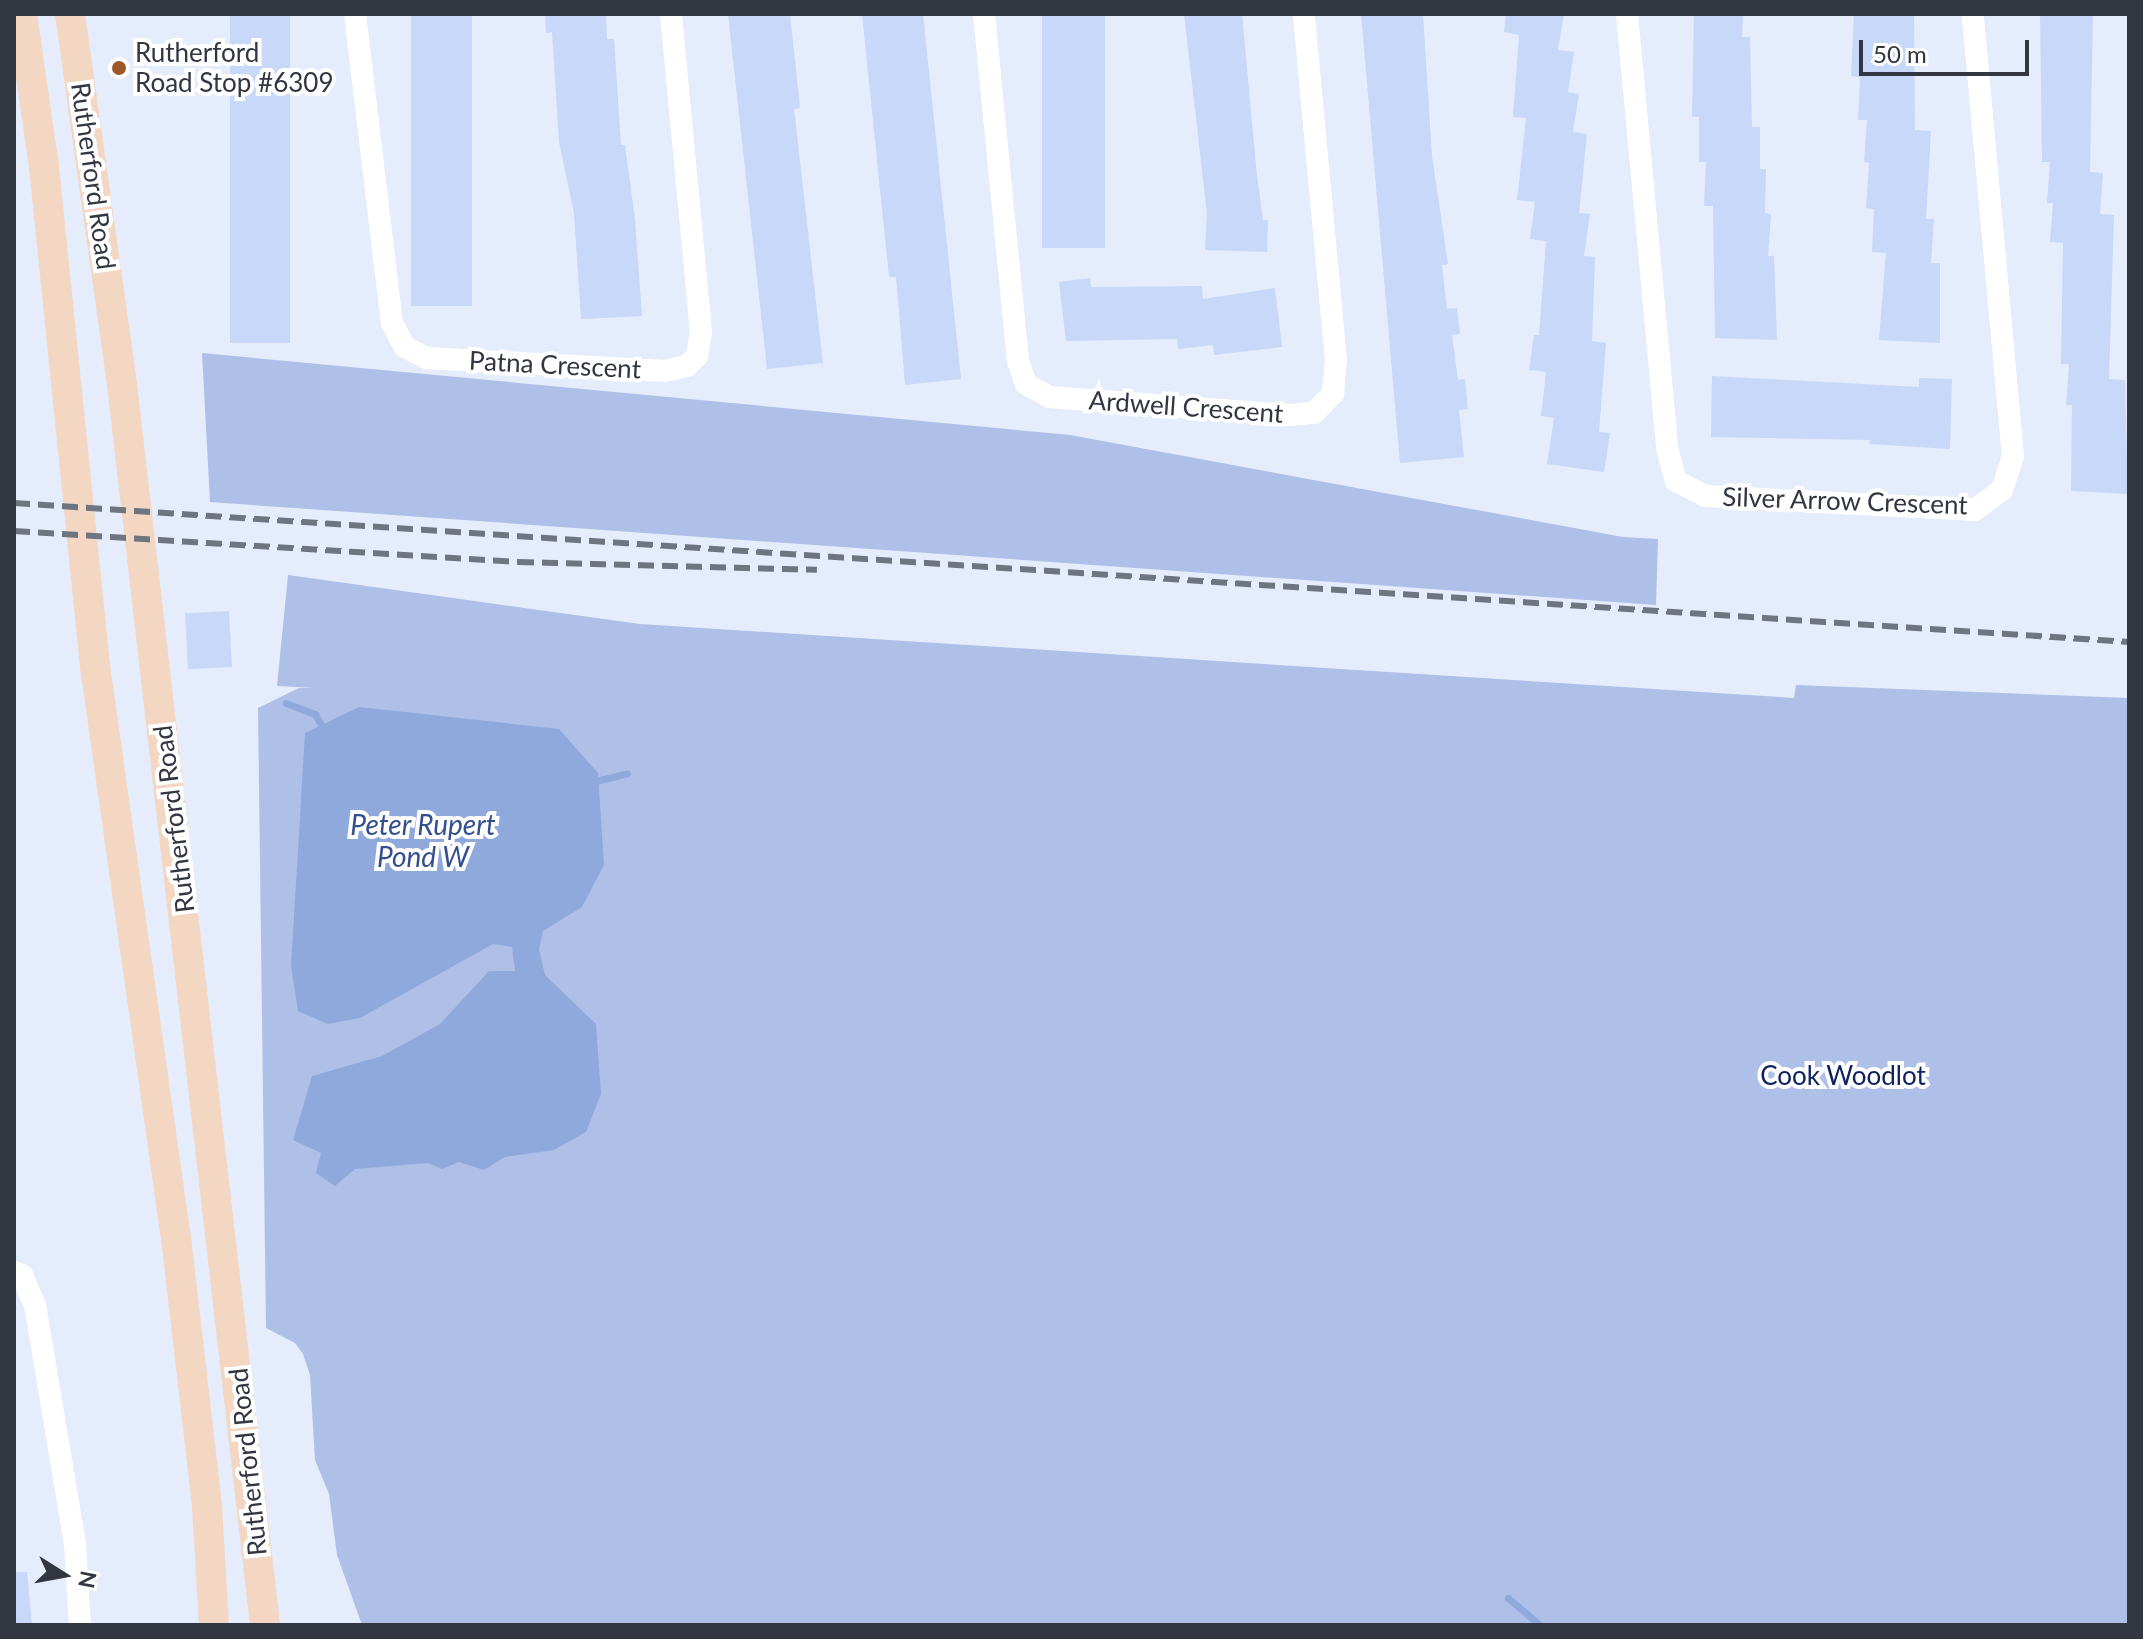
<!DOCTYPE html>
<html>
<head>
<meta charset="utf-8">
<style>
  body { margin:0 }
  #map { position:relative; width:2143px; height:1639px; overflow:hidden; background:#e5ecfc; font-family:Lato,sans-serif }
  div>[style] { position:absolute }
  .green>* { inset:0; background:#aec0e7 }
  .water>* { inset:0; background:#90a9dd }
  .stream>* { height:7px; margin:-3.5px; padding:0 3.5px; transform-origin:3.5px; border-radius:3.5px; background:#90a9dd }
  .building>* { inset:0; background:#c8d8f9; transform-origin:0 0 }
  .street>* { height:22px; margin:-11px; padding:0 11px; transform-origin:11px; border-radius:11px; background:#fff }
  .secondary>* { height:30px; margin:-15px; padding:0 15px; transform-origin:15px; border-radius:15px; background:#f4d7c3 }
  .rail>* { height:6px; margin-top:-3px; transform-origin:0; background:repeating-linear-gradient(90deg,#6e7480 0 16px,transparent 0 24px) }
  .dots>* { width:22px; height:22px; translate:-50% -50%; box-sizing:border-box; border:4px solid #fff; border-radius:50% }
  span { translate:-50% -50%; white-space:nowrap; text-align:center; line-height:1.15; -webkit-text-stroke:8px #fff; paint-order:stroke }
  .poi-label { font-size:26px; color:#313640 }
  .left { translate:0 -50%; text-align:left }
  .street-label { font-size:26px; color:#313640 }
  .park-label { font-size:26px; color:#0f2360 }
  .water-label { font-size:28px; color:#344f8f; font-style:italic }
  .frame { position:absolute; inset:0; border:16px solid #313640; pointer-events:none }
  .north { position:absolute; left:24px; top:1535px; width:80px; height:80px; -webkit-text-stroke:6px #fff; paint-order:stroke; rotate:101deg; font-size:22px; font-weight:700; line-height:32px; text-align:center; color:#313640 }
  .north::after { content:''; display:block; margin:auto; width:28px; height:36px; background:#313640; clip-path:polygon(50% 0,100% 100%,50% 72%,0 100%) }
  .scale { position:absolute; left:1859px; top:40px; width:170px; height:36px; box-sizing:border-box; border:4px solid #313640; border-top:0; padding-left:10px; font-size:24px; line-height:28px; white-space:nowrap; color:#313640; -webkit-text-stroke:6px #fff; paint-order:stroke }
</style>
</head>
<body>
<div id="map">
  <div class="green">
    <i style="clip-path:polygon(202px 353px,1070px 435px,1623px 537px,1658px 539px,1656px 605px,210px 502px)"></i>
    <i style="clip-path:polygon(288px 575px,640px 624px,1794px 698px,1796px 685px,2129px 698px,2129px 1625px,362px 1625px,337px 1555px,329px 1494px,315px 1460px,310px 1375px,303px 1354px,295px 1343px,266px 1328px,258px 708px,299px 688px,315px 688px,277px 686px)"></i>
  </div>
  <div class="water">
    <i style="clip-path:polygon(359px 707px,559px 729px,598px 773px,604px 865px,582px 907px,543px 931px,539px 950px,545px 975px,596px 1024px,601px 1094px,586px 1132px,554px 1150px,505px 1157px,484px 1170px,459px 1162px,442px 1169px,428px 1163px,355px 1169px,335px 1186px,316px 1173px,321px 1153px,293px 1140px,312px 1076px,382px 1056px,440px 1024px,489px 971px,515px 971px,512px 947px,493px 944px,360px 1018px,328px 1024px,298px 1011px,291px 966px,305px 733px)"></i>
  </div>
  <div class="stream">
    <i style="left:286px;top:703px;width:31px;rotate:21deg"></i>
    <i style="left:315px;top:714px;width:18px;rotate:61deg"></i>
    <i style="left:592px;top:782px;width:36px;rotate:-14deg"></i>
    <i style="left:1508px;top:1598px;width:42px;rotate:40.2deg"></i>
  </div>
  <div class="building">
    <i style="left:230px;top:14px;width:60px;height:329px"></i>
    <i style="left:411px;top:14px;width:61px;height:292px"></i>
    <i style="clip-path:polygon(545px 14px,606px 14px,607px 39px,614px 39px,621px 145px,625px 145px,635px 219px,642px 316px,581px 319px,574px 213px,559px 142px,552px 32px,546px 33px)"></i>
    <i style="clip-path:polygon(728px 14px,790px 14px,800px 108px,794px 109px,823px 363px,767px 369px)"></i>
    <i style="clip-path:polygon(862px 14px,923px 14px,961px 379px,905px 385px,896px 277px,889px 277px)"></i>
    <i style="left:1042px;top:14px;width:63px;height:234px"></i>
    <i style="clip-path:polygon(1184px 14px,1242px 14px,1257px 176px,1263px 220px,1268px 220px,1267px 252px,1205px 250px,1207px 214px)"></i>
    <i style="clip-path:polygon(1361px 14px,1423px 14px,1432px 156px,1448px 264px,1442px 265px,1447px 309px,1457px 308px,1460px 334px,1452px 335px,1458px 380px,1465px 379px,1468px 409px,1459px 410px,1464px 457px,1400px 463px)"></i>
    <i style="clip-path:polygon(1506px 14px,1564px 14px,1558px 50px,1574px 52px,1568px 92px,1579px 94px,1573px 132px,1587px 134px,1579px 213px,1590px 214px,1584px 256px,1595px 257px,1592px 341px,1606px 343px,1599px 432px,1610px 433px,1604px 472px,1547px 464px,1554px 418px,1541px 416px,1546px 372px,1529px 370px,1534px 335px,1539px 335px,1546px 241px,1530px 239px,1535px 202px,1517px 200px,1526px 118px,1513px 117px,1519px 35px,1504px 32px)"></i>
    <i style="clip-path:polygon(1694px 14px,1743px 14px,1742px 37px,1750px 37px,1752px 127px,1760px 127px,1760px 169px,1766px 169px,1765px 213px,1771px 214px,1768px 256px,1774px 256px,1777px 340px,1715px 338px,1713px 206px,1704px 206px,1706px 162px,1699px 162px,1699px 117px,1692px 117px)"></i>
    <i style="clip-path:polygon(1854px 14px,1914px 14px,1915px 130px,1931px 131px,1926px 219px,1934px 219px,1931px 263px,1940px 263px,1940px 343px,1879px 340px,1886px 253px,1872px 252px,1874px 209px,1866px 208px,1869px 163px,1864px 162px,1867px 120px,1858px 120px,1860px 77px,1851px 76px)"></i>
    <i style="clip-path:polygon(2040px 14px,2093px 14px,2090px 172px,2103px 173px,2100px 214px,2114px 215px,2109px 379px,2125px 380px,2128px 494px,2071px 491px,2072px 405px,2066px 405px,2069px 364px,2061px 364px,2063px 243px,2050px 242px,2053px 203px,2047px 203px,2050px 162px,2042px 162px)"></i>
    <i style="clip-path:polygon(1090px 278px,1091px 287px,1202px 286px,1203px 299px,1275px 288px,1282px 347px,1214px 355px,1213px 345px,1178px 349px,1177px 339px,1066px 341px,1059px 282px)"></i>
    <i style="clip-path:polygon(1712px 376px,1919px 387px,1919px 378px,1952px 379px,1950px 449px,1869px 444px,1870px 440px,1711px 437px)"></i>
    <i style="left:229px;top:611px;width:56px;height:44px;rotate:87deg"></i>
    <i style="clip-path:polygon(14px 1572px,27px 1572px,32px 1625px,14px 1625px)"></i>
  </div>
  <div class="street">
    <i style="left:355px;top:14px;width:311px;rotate:83.2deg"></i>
    <i style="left:392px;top:323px;width:27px;rotate:62deg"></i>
    <i style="left:405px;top:347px;width:25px;rotate:27deg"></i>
    <i style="left:427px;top:358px;width:238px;rotate:3.1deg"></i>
    <i style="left:665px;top:371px;width:23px;rotate:-13deg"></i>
    <i style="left:687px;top:366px;width:14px;rotate:-45deg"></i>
    <i style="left:697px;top:356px;width:24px;rotate:-81deg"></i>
    <i style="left:701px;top:332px;width:319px;rotate:-95.4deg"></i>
    <i style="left:984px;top:14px;width:349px;rotate:84.4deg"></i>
    <i style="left:1018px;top:361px;width:24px;rotate:71deg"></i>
    <i style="left:1026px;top:384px;width:26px;rotate:29deg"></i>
    <i style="left:1049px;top:397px;width:241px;rotate:4.3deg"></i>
    <i style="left:1289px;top:415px;width:25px;rotate:-5deg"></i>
    <i style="left:1314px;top:413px;width:28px;rotate:-46deg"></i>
    <i style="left:1333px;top:393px;width:32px;rotate:-85deg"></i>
    <i style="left:1336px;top:361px;width:348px;rotate:-95.3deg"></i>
    <i style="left:1627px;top:14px;width:436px;rotate:84.7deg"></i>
    <i style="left:1667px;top:448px;width:34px;rotate:75deg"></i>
    <i style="left:1676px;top:481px;width:33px;rotate:27deg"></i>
    <i style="left:1705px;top:496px;width:270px;rotate:3deg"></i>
    <i style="left:1975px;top:510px;width:34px;rotate:-37deg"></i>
    <i style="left:2002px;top:490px;width:35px;rotate:-72deg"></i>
    <i style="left:2013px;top:457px;width:445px;rotate:-95.2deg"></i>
    <i style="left:14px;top:1272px;width:9px;rotate:21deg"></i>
    <i style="left:22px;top:1275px;width:33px;rotate:67deg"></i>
    <i style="left:35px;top:1305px;width:242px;rotate:80.5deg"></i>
    <i style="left:75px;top:1544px;width:81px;rotate:86.5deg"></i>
  </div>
  <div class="secondary">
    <i style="left:22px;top:14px;width:155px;rotate:81.8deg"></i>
    <i style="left:44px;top:167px;width:502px;rotate:84.16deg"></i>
    <i style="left:95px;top:666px;width:586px;rotate:81.95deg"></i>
    <i style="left:177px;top:1246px;width:263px;rotate:83.4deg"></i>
    <i style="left:207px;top:1507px;width:118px;rotate:86.6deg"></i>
    <i style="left:70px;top:14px;width:366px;rotate:82deg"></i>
    <i style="left:121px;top:376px;width:1257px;rotate:83.42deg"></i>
  </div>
  <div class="rail">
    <i style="left:14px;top:503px;width:2120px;rotate:3.76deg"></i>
    <i style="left:14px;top:531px;width:505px;rotate:3.52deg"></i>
    <i style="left:518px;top:562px;width:299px;rotate:1.5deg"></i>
  </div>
  <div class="dots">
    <i style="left:119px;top:68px;background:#9d582b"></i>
  </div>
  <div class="poi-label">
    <span class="left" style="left:135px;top:68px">Rutherford<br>Road Stop #6309</span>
  </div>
  <div class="street-label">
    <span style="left:93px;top:176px;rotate:82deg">Rutherford Road</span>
    <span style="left:555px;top:365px;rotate:3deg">Patna Crescent</span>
    <span style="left:1186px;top:407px;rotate:4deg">Ardwell Crescent</span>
    <span style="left:1845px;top:501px;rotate:2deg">Silver Arrow Crescent</span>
    <span style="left:174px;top:819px;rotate:-97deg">Rutherford Road</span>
    <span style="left:248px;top:1462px;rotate:-96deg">Rutherford Road</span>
  </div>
  <div class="park-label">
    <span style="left:1843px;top:1076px">Cook Woodlot</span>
  </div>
  <div class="water-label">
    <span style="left:423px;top:840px">Peter Rupert<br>Pond W</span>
  </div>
  <div class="frame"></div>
  <div class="north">N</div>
  <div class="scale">50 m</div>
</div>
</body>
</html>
